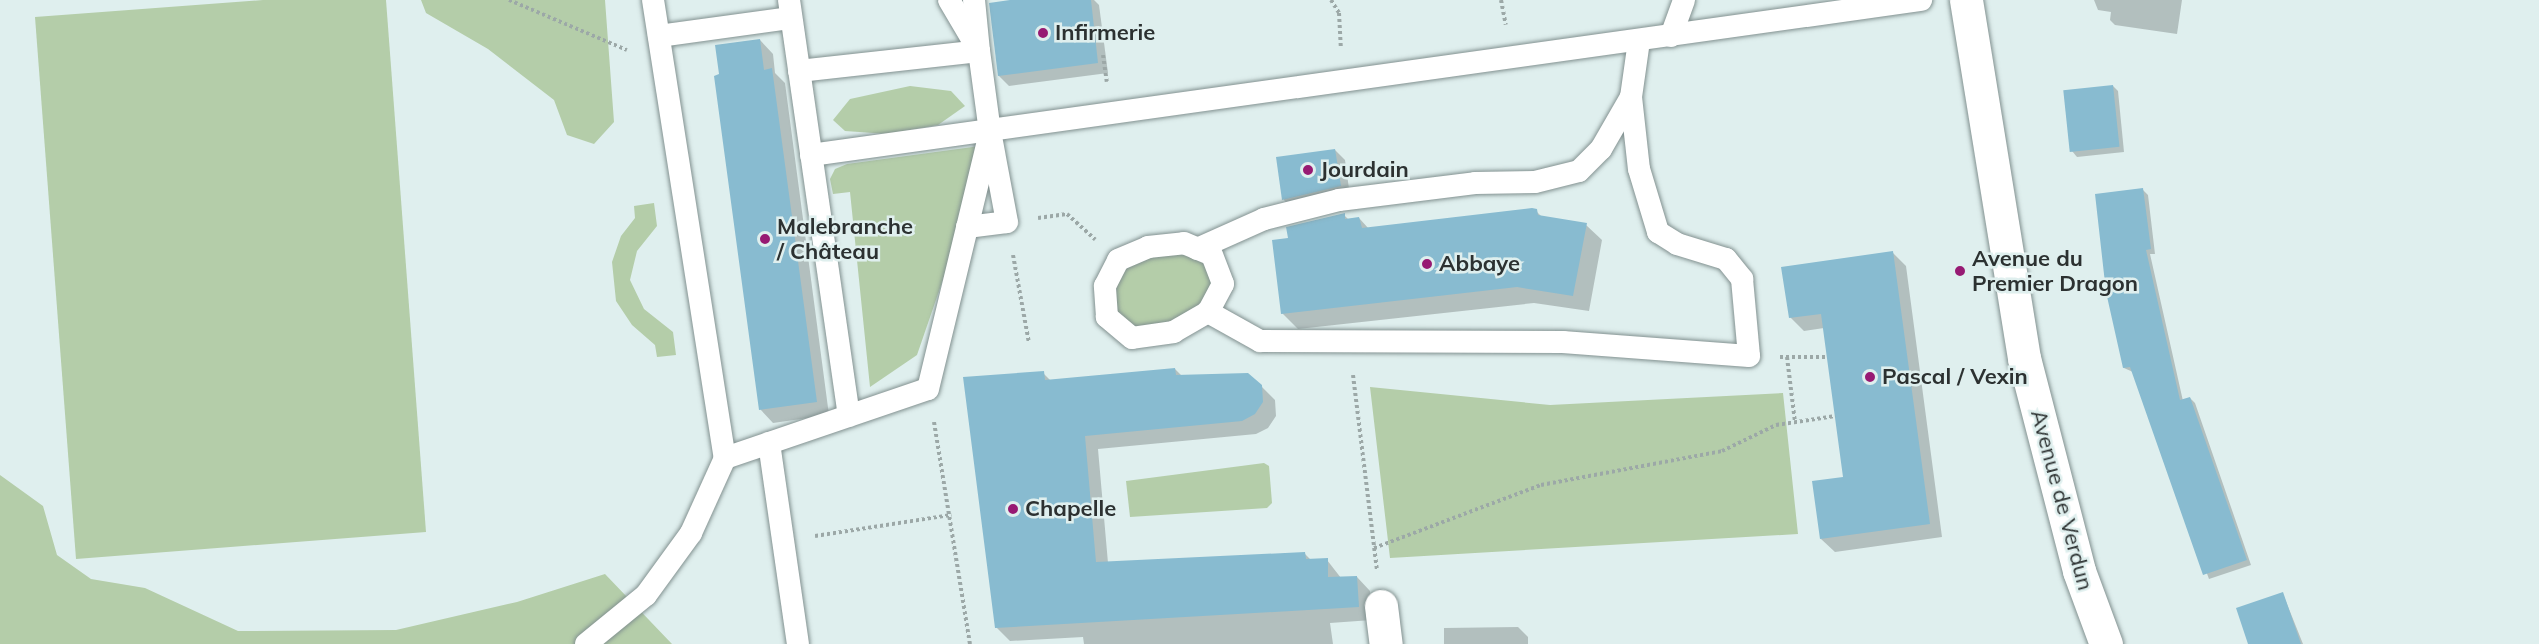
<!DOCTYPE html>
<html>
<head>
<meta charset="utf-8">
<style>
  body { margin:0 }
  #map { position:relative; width:2539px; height:644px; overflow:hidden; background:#dfefee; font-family:Mulish,sans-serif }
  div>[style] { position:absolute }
  .green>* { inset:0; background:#b4cda9 }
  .shadow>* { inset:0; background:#0003 }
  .building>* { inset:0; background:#88bbd0; transform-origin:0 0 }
  .path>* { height:4px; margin-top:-2px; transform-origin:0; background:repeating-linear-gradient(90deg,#9ca8a7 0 3px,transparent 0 6px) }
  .roads { filter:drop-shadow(0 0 2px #829190) drop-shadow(0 0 2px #829190) }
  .lane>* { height:22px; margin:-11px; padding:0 11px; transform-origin:11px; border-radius:11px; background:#fff }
  .street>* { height:33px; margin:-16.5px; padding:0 16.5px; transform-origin:16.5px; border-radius:16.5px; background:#fff }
  .secondary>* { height:33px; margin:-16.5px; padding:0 16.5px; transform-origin:16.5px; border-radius:16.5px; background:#fff }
  .dots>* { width:16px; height:16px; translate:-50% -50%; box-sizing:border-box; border:3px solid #dfefee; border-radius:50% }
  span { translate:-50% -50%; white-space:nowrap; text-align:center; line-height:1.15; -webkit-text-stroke:5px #dfefee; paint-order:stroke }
  .poi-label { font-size:22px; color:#2c3131; font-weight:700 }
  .left { translate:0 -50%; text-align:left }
  .street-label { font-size:22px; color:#2c3131 }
</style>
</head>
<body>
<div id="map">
  <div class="green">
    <i style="clip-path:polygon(263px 0,386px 0,426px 532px,76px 559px,35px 17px)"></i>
    <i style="clip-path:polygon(421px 0,605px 0,614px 122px,594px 144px,567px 135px,554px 100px,488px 49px,426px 13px)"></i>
    <i style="clip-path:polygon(910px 86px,951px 91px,965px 106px,938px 125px,888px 134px,845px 131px,833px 120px,850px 99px)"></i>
    <i style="clip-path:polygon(980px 146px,959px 233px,917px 355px,870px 387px,850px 192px,833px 194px,830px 179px,835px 169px,847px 164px)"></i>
    <i style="clip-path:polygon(654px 203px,657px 226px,637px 251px,630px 280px,644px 309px,673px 332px,676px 355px,657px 357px,655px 345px,632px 325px,616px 301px,612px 262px,621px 236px,635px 218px,634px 206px)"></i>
    <i style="clip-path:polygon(1183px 248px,1208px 257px,1219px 284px,1206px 309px,1172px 328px,1134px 333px,1112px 315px,1120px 265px)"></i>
    <i style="clip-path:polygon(1370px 387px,1550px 405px,1783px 393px,1798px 534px,1390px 558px)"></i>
    <i style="clip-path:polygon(1264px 463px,1269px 466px,1272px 503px,1267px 508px,1130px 517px,1126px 481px)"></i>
    <i style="clip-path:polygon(0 475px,43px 506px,57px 555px,91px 579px,145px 588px,238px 631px,396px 630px,517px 602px,605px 574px,672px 644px,0 644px)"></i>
  </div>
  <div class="shadow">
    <i style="clip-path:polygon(1021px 0,1094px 0,1099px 5px,1108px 73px,1009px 86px,999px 76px)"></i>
    <i style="clip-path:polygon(2094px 0,2182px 0,2177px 34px,2115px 25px,2110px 20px,2111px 12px,2098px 10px)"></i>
    <i style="clip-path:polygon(760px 40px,773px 54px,775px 73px,785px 83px,829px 415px,773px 423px,760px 409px)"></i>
    <i style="clip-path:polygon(2113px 86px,2118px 91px,2124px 152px,2077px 157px,2072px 151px)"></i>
    <i style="clip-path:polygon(1335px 150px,1345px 160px,1350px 196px,1293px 210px,1284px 200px,1278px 159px)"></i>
    <i style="clip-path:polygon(2143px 190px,2148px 195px,2155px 254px,2150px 254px,2183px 401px,2190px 398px,2195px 403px,2251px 565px,2209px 579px,2133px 372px,2124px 368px)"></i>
    <i style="clip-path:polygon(1536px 211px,1543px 218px,1586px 225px,1602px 240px,1589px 311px,1534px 303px,1298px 329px,1282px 313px,1289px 240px,1344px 215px,1349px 220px,1359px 218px,1369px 229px)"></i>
    <i style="clip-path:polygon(1893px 253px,1906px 266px,1942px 537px,1835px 552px,1821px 539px,1845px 478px,1824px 328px,1804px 331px,1790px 317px)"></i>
    <i style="clip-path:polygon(1175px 369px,1182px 376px,1261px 386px,1275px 400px,1276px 416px,1268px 428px,1256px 434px,1098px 449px,1108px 563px,1304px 553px,1311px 560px,1327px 560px,1341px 578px,1357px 577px,1370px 591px,1372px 620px,1330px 623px,1333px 644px,1084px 644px,1083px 637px,1010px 641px,996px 627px,1043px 373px,1051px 381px)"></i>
    <i style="clip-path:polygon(2283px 594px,2303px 644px,2250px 644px)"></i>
    <i style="clip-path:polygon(1518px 627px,1528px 637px,1528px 644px,1444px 644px,1444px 628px)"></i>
  </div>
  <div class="building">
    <i style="clip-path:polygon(1010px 0,1091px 0,1098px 63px,998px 76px,989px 3px)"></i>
    <i style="clip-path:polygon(760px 39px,764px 70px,772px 68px,817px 402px,759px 410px,714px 76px,719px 74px,715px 45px)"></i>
    <i style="left:2113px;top:85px;width:62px;height:50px;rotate:84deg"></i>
    <i style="clip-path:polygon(1335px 149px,1341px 186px,1282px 200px,1276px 157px)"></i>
    <i style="clip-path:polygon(2143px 188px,2151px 249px,2146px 250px,2180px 400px,2190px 397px,2247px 560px,2203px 575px,2130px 367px,2123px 368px,2106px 292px,2095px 194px)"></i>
    <i style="clip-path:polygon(1532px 208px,1537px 209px,1538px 215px,1587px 223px,1573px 296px,1517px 287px,1281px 314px,1272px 240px,1288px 238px,1286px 227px,1345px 213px,1345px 219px,1359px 217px,1362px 228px)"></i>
    <i style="clip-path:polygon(1893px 251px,1930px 524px,1820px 539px,1812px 481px,1843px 477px,1821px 314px,1789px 318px,1781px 267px)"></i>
    <i style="clip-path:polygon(1175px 368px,1176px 375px,1248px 373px,1262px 385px,1263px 402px,1255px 414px,1242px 421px,1085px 436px,1096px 562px,1305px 552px,1306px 559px,1328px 558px,1328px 577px,1357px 576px,1359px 607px,995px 628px,963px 377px,1044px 371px,1045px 380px)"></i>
    <i style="clip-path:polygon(2283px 592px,2301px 644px,2248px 644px,2236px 608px)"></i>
  </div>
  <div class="path">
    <i style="left:509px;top:0;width:128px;rotate:23deg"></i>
    <i style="left:1331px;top:0;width:15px;rotate:58deg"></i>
    <i style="left:1339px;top:13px;width:35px;rotate:87deg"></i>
    <i style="left:1501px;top:0;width:25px;rotate:79deg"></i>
    <i style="left:1103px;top:55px;width:27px;rotate:82deg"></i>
    <i style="left:1038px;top:218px;width:29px;rotate:-8deg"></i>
    <i style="left:1067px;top:214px;width:38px;rotate:42deg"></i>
    <i style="left:1013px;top:255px;width:89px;rotate:79.7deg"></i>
    <i style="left:1780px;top:357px;width:47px"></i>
    <i style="left:1787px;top:357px;width:65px;rotate:83deg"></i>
    <i style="left:1353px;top:375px;width:196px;rotate:83deg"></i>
    <i style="left:934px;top:422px;width:225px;rotate:80.8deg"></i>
    <i style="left:815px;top:536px;width:138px;rotate:-8.8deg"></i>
    <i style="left:1374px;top:548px;width:178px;rotate:-20.7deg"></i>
    <i style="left:1541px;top:485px;width:184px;rotate:-10.6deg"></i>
    <i style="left:1722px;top:451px;width:60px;rotate:-25.7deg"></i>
    <i style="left:1776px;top:425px;width:60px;rotate:-8.7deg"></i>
  </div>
  <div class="roads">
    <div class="lane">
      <i style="left:653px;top:0;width:464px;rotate:81.1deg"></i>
      <i style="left:725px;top:458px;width:214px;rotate:-18.8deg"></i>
      <i style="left:928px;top:389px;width:264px;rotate:-76.4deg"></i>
      <i style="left:990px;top:132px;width:82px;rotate:-97.7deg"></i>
      <i style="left:979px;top:51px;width:59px;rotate:-120.5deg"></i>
      <i style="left:789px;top:0;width:420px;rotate:81.8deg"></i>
      <i style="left:659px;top:36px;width:133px;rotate:-7.8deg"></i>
      <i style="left:1671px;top:36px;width:38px;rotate:-70deg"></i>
      <i style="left:799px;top:71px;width:181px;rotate:-6.3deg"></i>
      <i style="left:979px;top:51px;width:51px;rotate:-95.6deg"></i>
      <i style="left:1631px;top:97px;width:57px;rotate:-81.9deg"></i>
      <i style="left:811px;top:155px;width:1121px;rotate:-7.95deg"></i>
      <i style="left:967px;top:227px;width:40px;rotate:-7.1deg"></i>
      <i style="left:1007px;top:222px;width:81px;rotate:-100.6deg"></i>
      <i style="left:1184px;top:243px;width:30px;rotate:23deg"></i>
      <i style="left:1212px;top:255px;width:31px;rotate:69deg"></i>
      <i style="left:1223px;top:284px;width:32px;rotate:118deg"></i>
      <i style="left:1208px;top:312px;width:39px;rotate:150deg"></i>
      <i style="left:1174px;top:332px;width:42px;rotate:171.9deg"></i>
      <i style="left:1132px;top:338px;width:33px;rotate:-140deg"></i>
      <i style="left:1107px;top:317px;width:31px;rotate:-94deg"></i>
      <i style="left:1105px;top:286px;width:29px;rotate:-63deg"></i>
      <i style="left:1118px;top:260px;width:33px;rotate:-23deg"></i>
      <i style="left:1148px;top:247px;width:36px;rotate:-6deg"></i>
      <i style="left:1197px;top:249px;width:73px;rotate:-24.1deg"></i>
      <i style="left:1264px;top:219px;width:77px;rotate:-14.2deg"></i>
      <i style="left:1339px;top:200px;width:137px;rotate:-7.1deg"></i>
      <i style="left:1475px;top:183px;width:60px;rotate:-1deg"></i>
      <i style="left:1535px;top:182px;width:45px;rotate:-14deg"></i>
      <i style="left:1579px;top:171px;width:31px;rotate:-45deg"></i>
      <i style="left:1601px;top:149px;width:60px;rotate:-60deg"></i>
      <i style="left:1631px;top:97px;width:72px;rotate:83.7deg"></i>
      <i style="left:1639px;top:169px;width:66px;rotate:73.2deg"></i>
      <i style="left:1658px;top:232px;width:22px;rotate:32deg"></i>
      <i style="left:1677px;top:244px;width:51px;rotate:17deg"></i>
      <i style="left:1726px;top:259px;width:26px;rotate:51deg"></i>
      <i style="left:1742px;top:279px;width:77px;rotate:84.8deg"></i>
      <i style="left:1749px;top:356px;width:187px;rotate:-175.7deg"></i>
      <i style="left:1563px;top:342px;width:303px;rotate:-179.8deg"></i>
      <i style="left:1260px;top:341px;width:60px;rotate:-150.9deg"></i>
      <i style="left:769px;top:443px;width:203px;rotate:81.8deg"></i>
      <i style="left:586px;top:644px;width:77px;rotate:-39.2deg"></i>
      <i style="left:646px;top:595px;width:77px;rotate:-54deg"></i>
      <i style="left:691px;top:533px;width:82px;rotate:-65.6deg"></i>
    </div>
    <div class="street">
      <i style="left:1381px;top:606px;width:38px;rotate:83deg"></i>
    </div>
    <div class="secondary">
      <i style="left:1966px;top:0;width:363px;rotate:80.8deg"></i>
      <i style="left:2024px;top:358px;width:220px;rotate:75.5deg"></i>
      <i style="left:2079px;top:571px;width:78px;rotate:69.7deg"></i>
    </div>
  </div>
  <div class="dots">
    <i style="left:1043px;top:33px;background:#971a73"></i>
    <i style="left:1308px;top:170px;background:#971a73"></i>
    <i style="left:765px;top:239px;background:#971a73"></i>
    <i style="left:1427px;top:264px;background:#971a73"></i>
    <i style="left:1960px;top:271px;background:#971a73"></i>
    <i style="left:1870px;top:377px;background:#971a73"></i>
    <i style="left:1013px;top:509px;background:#971a73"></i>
  </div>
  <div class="poi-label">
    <span class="left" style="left:1055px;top:33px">Infirmerie</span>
    <span class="left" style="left:1320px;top:170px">Jourdain</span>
    <span class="left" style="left:777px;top:239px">Malebranche<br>/ Château</span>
    <span class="left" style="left:1972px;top:271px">Avenue du<br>Premier Dragon</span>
    <span class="left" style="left:1439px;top:264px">Abbaye</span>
    <span class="left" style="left:1882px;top:377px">Pascal / Vexin</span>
    <span class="left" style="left:1025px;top:509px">Chapelle</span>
  </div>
  <div class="street-label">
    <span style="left:2062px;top:500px;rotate:75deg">Avenue de Verdun</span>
  </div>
</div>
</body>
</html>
